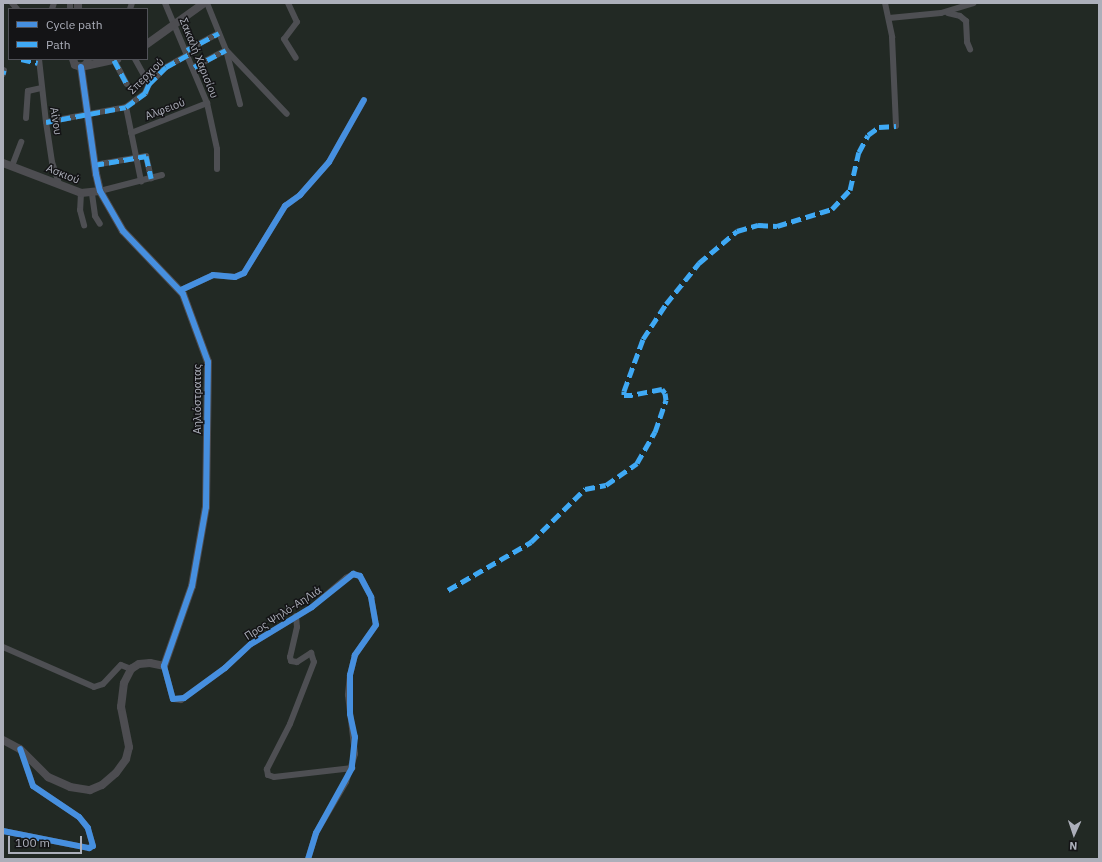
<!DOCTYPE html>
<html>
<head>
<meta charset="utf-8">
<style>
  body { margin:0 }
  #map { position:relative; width:1102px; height:862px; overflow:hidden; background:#1a1a1a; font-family:"IBM Plex Sans",sans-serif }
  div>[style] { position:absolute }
  .green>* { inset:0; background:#222924 }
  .street>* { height:6px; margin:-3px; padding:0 3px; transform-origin:3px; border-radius:3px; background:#4e4f53 }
  .secondary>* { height:8px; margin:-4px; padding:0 4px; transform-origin:4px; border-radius:4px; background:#4d4d51 }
  .quiet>* { height:5px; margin-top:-2.5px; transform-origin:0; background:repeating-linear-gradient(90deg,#3fa9f5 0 10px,transparent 0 15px) }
  .cycleway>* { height:6px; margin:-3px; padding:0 3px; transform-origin:3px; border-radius:3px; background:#468fdf }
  span { translate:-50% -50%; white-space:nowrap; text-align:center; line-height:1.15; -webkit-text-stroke:3px #141416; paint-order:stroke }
  .street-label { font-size:11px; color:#acafba }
  .frame { position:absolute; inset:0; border:4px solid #acafba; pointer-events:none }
  .legend { position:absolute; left:8px; top:8px; width:140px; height:52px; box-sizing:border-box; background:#141416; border:1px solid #515258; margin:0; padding:5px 7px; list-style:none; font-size:12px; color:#acafba }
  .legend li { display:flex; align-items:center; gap:8px; height:20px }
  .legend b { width:20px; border:1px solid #515258 }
  .north { position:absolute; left:1054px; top:814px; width:40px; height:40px; -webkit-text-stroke:3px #141416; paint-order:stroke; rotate:183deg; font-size:11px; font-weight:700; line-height:16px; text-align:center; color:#acafba }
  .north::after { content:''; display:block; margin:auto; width:14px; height:18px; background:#acafba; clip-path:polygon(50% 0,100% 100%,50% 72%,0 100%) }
  .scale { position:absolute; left:8px; top:836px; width:74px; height:18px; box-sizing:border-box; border:2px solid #acafba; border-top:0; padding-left:5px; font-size:12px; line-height:14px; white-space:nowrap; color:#acafba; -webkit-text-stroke:3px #141416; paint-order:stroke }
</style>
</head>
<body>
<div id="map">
  <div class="green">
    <i style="clip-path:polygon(evenodd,3px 3px,1099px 3px,1099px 859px,3px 859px,3px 3px,9px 9px,147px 9px,147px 59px,9px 59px,9px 9px)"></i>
  </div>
  <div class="street">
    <i style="left:12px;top:3px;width:8px;rotate:50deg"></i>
    <i style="left:70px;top:3px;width:6px;rotate:90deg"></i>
    <i style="left:165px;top:3px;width:108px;rotate:67.2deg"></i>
    <i style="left:207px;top:103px;width:47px;rotate:77.7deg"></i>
    <i style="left:217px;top:149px;width:20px;rotate:90deg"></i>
    <i style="left:207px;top:3px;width:51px;rotate:68deg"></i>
    <i style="left:226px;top:50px;width:56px;rotate:75.5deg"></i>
    <i style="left:288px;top:3px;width:21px;rotate:65deg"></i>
    <i style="left:297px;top:22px;width:21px;rotate:127deg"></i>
    <i style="left:284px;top:39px;width:22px;rotate:58deg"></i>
    <i style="left:885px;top:3px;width:35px;rotate:78deg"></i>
    <i style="left:892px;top:37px;width:89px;rotate:87.4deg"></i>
    <i style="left:52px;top:9px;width:6px;rotate:-72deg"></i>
    <i style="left:130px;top:9px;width:6px;rotate:-72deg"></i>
    <i style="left:948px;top:13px;width:12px;rotate:14deg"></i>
    <i style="left:960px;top:16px;width:8px;rotate:40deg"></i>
    <i style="left:966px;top:21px;width:21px;rotate:87deg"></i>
    <i style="left:967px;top:42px;width:8px;rotate:67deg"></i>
    <i style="left:889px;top:18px;width:52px;rotate:-5.5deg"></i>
    <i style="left:941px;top:13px;width:34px;rotate:-17deg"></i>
    <i style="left:187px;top:50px;width:36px;rotate:-28deg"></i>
    <i style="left:39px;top:59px;width:63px;rotate:83.7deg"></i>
    <i style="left:46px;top:122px;width:40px;rotate:81.5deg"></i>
    <i style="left:52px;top:162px;width:23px;rotate:72deg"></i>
    <i style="left:135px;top:59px;width:29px;rotate:61deg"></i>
    <i style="left:114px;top:60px;width:27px;rotate:62deg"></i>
    <i style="left:194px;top:67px;width:36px;rotate:-28deg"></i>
    <i style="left:226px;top:50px;width:88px;rotate:46.4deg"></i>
    <i style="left:3px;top:74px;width:4px;rotate:-76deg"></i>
    <i style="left:126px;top:107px;width:76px;rotate:78.5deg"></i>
    <i style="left:26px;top:118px;width:27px;rotate:-86deg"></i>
    <i style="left:28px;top:91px;width:13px;rotate:-13deg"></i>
    <i style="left:46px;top:122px;width:81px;rotate:-10.6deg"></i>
    <i style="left:126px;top:107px;width:24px;rotate:-36deg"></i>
    <i style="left:145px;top:93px;width:10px;rotate:-66deg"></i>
    <i style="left:149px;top:84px;width:24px;rotate:-45deg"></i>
    <i style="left:166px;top:67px;width:26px;rotate:-29deg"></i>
    <i style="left:131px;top:133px;width:82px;rotate:-21.5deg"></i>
    <i style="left:94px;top:165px;width:53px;rotate:-9.8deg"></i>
    <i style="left:146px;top:156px;width:23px;rotate:77deg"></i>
    <i style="left:12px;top:166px;width:26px;rotate:-69deg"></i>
    <i style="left:100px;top:191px;width:64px;rotate:-14.5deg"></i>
    <i style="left:81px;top:193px;width:17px;rotate:93deg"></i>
    <i style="left:80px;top:210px;width:16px;rotate:75deg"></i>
    <i style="left:92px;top:194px;width:22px;rotate:82deg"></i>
    <i style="left:95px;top:216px;width:9px;rotate:58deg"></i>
    <i style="left:181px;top:290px;width:35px;rotate:-25deg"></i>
    <i style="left:213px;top:275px;width:22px;rotate:5deg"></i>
    <i style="left:235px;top:277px;width:10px;rotate:-24deg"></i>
    <i style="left:244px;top:273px;width:79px;rotate:-58.5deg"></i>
    <i style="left:285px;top:206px;width:19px;rotate:-36deg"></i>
    <i style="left:300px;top:195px;width:44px;rotate:-48.7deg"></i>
    <i style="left:329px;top:162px;width:71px;rotate:-60.6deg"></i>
    <i style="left:296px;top:616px;width:11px;rotate:85deg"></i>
    <i style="left:297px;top:627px;width:31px;rotate:103deg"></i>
    <i style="left:290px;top:657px;width:4px;rotate:76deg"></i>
    <i style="left:291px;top:661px;width:6px;rotate:9deg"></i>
    <i style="left:297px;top:662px;width:17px;rotate:-33deg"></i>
    <i style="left:311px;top:653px;width:9px;rotate:72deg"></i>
    <i style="left:314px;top:662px;width:66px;rotate:111.2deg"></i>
    <i style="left:290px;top:724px;width:51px;rotate:117.1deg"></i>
    <i style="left:267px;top:769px;width:6px;rotate:81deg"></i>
    <i style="left:268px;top:775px;width:6px;rotate:18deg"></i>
    <i style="left:274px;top:777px;width:79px;rotate:-6.6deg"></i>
    <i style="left:3px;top:647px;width:99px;rotate:23.7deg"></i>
    <i style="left:94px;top:687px;width:9px;rotate:-18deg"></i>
    <i style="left:103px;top:684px;width:26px;rotate:-47deg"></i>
    <i style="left:121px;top:665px;width:11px;rotate:22deg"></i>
    <i style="left:164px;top:666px;width:34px;rotate:75deg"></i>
    <i style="left:173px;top:699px;width:8px;rotate:7deg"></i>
    <i style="left:181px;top:700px;width:54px;rotate:-36deg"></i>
    <i style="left:225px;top:668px;width:35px;rotate:-43deg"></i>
    <i style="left:251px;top:644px;width:71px;rotate:-31.2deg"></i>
    <i style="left:312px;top:607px;width:45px;rotate:-40.5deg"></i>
    <i style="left:346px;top:578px;width:8px;rotate:-30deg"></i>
    <i style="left:353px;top:574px;width:7px;rotate:16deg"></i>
    <i style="left:360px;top:576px;width:24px;rotate:62deg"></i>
    <i style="left:371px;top:597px;width:28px;rotate:80deg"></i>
    <i style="left:376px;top:625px;width:37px;rotate:125deg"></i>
    <i style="left:355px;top:655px;width:21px;rotate:104deg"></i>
    <i style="left:350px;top:675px;width:20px;rotate:96deg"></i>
    <i style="left:348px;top:695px;width:59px;rotate:83.2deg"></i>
    <i style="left:355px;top:754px;width:29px;rotate:108deg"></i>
    <i style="left:346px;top:782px;width:59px;rotate:120.5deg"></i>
    <i style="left:316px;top:833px;width:27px;rotate:107deg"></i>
    <i style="left:3px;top:831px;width:88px;rotate:11.2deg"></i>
    <i style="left:89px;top:848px;width:4px;rotate:-27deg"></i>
    <i style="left:93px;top:846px;width:19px;rotate:-106deg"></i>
    <i style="left:88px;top:828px;width:14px;rotate:-129deg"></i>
    <i style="left:79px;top:817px;width:55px;rotate:-146deg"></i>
    <i style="left:33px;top:786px;width:38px;rotate:-108deg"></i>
  </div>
  <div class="secondary">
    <i style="left:78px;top:3px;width:6px;rotate:90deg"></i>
    <i style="left:147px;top:44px;width:70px;rotate:-35.7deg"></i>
    <i style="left:73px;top:59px;width:6px;rotate:72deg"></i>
    <i style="left:75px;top:65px;width:6px;rotate:18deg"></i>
    <i style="left:81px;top:67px;width:7px;rotate:-27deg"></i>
    <i style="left:87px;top:64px;width:5px;rotate:-79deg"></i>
    <i style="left:85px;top:66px;width:33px;rotate:-12deg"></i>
    <i style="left:3px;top:163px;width:84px;rotate:21deg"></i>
    <i style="left:81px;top:193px;width:19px;rotate:-6deg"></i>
    <i style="left:3px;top:740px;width:19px;rotate:28deg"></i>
    <i style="left:20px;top:749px;width:40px;rotate:45deg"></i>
    <i style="left:48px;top:777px;width:24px;rotate:24deg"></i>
    <i style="left:70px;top:787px;width:20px;rotate:9deg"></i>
    <i style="left:90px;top:790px;width:13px;rotate:-23deg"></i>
    <i style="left:102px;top:785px;width:18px;rotate:-41deg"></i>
    <i style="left:116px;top:773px;width:17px;rotate:-54deg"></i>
    <i style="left:126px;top:759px;width:12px;rotate:-76deg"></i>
    <i style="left:129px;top:747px;width:41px;rotate:-101.3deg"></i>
    <i style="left:121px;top:707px;width:24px;rotate:-83deg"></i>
    <i style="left:124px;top:683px;width:16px;rotate:-63deg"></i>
    <i style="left:131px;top:669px;width:9px;rotate:-32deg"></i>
    <i style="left:139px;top:664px;width:11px;rotate:-5deg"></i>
    <i style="left:150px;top:663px;width:14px;rotate:12deg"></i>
    <i style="left:164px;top:666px;width:85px;rotate:-70.7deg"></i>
    <i style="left:192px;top:586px;width:80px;rotate:-80deg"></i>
    <i style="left:206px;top:507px;width:145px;rotate:-89.2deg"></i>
    <i style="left:208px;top:362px;width:72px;rotate:-110.2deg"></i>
    <i style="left:183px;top:294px;width:87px;rotate:-133.6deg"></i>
    <i style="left:123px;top:231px;width:46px;rotate:-119.9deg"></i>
    <i style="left:100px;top:191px;width:17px;rotate:-103deg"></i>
    <i style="left:96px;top:174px;width:108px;rotate:-98deg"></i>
  </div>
  <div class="quiet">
    <i style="left:187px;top:50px;width:36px;rotate:-28deg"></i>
    <i style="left:21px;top:59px;width:17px;rotate:13deg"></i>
    <i style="left:114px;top:60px;width:27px;rotate:62deg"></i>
    <i style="left:194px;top:67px;width:36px;rotate:-28deg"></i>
    <i style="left:3px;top:74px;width:4px;rotate:-76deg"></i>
    <i style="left:46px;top:122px;width:81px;rotate:-10.6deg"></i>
    <i style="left:126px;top:107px;width:24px;rotate:-36deg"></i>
    <i style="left:145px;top:93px;width:10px;rotate:-66deg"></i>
    <i style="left:149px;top:84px;width:24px;rotate:-45deg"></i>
    <i style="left:166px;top:67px;width:26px;rotate:-29deg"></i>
    <i style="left:94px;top:165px;width:53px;rotate:-9.8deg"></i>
    <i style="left:146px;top:156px;width:23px;rotate:77deg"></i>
    <i style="left:448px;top:590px;width:96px;rotate:-30deg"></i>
    <i style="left:531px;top:542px;width:76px;rotate:-44.5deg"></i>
    <i style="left:585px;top:489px;width:21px;rotate:-11deg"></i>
    <i style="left:606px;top:485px;width:38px;rotate:-35deg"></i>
    <i style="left:637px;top:463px;width:36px;rotate:-60deg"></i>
    <i style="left:655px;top:432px;width:34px;rotate:-71deg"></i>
    <i style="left:666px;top:400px;width:7px;rotate:-98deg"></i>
    <i style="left:665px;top:393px;width:5px;rotate:-127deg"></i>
    <i style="left:662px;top:389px;width:31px;rotate:169deg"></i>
    <i style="left:632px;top:395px;width:8px;rotate:180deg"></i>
    <i style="left:624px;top:395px;width:4px;rotate:-90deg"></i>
    <i style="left:624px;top:391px;width:55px;rotate:-69.9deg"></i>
    <i style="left:643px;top:339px;width:42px;rotate:-56.7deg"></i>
    <i style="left:666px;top:304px;width:53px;rotate:-51.2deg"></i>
    <i style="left:699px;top:263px;width:50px;rotate:-40.1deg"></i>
    <i style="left:737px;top:231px;width:22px;rotate:-16deg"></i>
    <i style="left:758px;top:225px;width:19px;rotate:3deg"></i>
    <i style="left:777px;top:226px;width:58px;rotate:-17.2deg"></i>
    <i style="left:832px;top:209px;width:26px;rotate:-47deg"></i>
    <i style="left:850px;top:190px;width:39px;rotate:-77deg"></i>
    <i style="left:859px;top:152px;width:19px;rotate:-62deg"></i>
    <i style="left:868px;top:135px;width:14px;rotate:-36deg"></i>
    <i style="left:879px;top:127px;width:17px;rotate:-3deg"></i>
  </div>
  <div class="cycleway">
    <i style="left:81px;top:67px;width:108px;rotate:82deg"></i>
    <i style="left:96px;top:174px;width:17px;rotate:77deg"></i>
    <i style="left:100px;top:191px;width:46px;rotate:60.1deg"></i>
    <i style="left:123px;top:231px;width:87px;rotate:46.4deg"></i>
    <i style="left:183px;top:294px;width:72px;rotate:69.8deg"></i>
    <i style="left:208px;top:362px;width:145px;rotate:90.8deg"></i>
    <i style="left:206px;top:507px;width:80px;rotate:100deg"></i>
    <i style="left:192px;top:586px;width:85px;rotate:109.3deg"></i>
    <i style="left:164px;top:666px;width:34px;rotate:75deg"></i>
    <i style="left:173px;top:699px;width:11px;rotate:-5deg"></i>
    <i style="left:184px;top:698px;width:51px;rotate:-36.2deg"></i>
    <i style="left:225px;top:668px;width:35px;rotate:-43deg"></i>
    <i style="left:251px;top:644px;width:71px;rotate:-31.2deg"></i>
    <i style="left:312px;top:607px;width:53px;rotate:-38.8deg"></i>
    <i style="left:353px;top:574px;width:7px;rotate:16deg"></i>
    <i style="left:360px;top:576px;width:24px;rotate:62deg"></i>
    <i style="left:371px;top:597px;width:28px;rotate:80deg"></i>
    <i style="left:376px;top:625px;width:37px;rotate:125deg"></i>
    <i style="left:355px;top:655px;width:21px;rotate:104deg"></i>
    <i style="left:350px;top:675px;width:39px;rotate:90deg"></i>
    <i style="left:350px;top:714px;width:24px;rotate:78deg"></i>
    <i style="left:355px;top:737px;width:31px;rotate:96deg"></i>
    <i style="left:352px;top:768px;width:74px;rotate:119deg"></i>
    <i style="left:316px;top:833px;width:27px;rotate:107deg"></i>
    <i style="left:181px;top:290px;width:35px;rotate:-25deg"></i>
    <i style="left:213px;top:275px;width:22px;rotate:5deg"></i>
    <i style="left:235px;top:277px;width:10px;rotate:-24deg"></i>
    <i style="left:244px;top:273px;width:79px;rotate:-58.5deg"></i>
    <i style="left:285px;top:206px;width:19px;rotate:-36deg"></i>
    <i style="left:300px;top:195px;width:44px;rotate:-48.7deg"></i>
    <i style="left:329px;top:162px;width:71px;rotate:-60.6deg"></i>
    <i style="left:3px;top:831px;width:88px;rotate:11.2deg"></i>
    <i style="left:89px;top:848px;width:4px;rotate:-27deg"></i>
    <i style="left:93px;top:846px;width:19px;rotate:-106deg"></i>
    <i style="left:88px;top:828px;width:14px;rotate:-129deg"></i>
    <i style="left:79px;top:817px;width:55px;rotate:-146deg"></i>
    <i style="left:33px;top:786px;width:39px;rotate:-109deg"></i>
  </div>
  <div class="street-label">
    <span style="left:199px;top:58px;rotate:68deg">Σακαλή Χαρισίου</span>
    <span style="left:146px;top:76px;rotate:-45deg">Σπερχιού</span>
    <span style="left:165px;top:109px;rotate:-21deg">Αλφειού</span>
    <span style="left:56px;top:121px;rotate:81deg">Αίνου</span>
    <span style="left:63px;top:174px;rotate:22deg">Ασκιού</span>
    <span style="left:197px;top:399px;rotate:-90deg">Αηλιόστρατας</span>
    <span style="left:283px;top:613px;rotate:-33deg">Προς Ψηλό-ΑηΛιά</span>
  </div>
  <div class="frame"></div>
  <ul class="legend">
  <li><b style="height:5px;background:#468fdf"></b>Cycle path</li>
  <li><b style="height:5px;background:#3fa9f5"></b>Path</li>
  </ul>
  <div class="north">N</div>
  <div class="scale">100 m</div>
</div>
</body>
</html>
